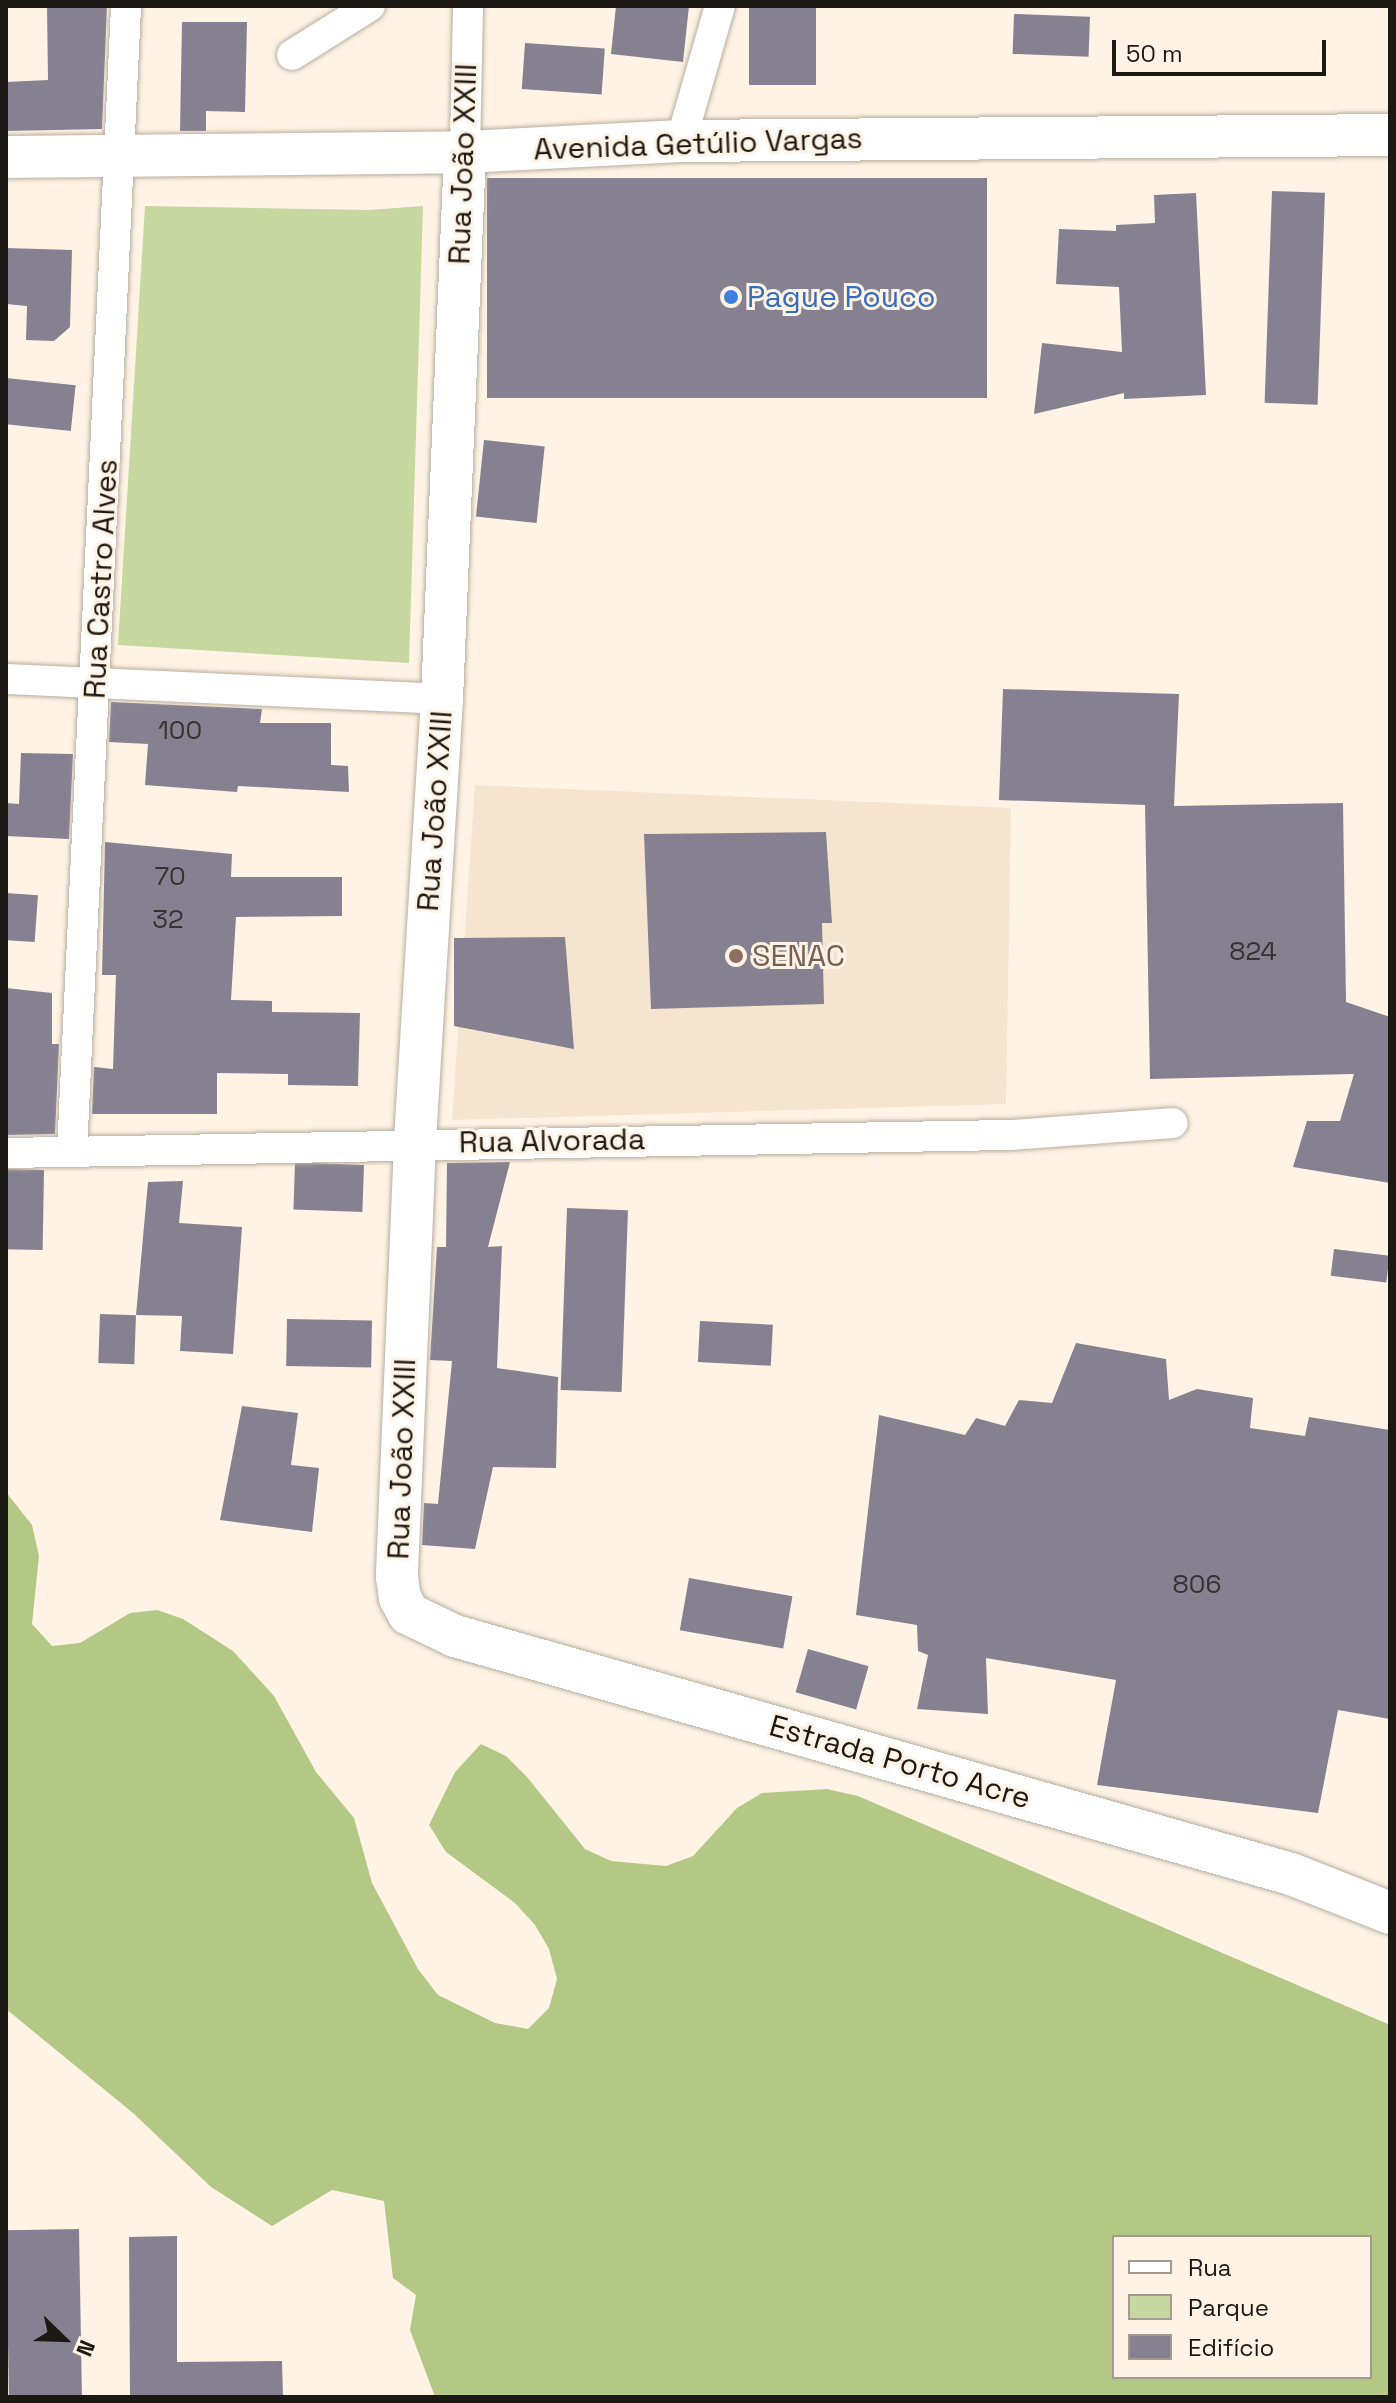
<!DOCTYPE html>
<html>
<head>
<meta charset="utf-8">
<style>
  body { margin:0 }
  #map { position:relative; width:1396px; height:2403px; overflow:hidden; background:#fef3e4; font-family:"Space Grotesk",sans-serif }
  div>[style] { position:absolute }
  .built>* { inset:0; background:#f5e5d0 }
  .green>* { inset:0; background:#c6d79f }
  .forest>* { inset:0; background:#b4c886 }
  .building>* { inset:0; background:#868190; transform-origin:0 0 }
  .roads { filter:drop-shadow(0 0 2px #b8ad9f) drop-shadow(0 0 2px #b8ad9f) }
  .street>* { height:30px; margin:-15px; padding:0 15px; transform-origin:15px; border-radius:15px; background:#fff }
  .secondary>* { height:42px; margin:-21px; padding:0 21px; transform-origin:21px; border-radius:21px; background:#fff }
  .dots>* { width:22px; height:22px; translate:-50% -50%; box-sizing:border-box; border:4px solid #fef3e4; border-radius:50% }
  span { translate:-50% -50%; white-space:nowrap; text-align:center; line-height:1.15; -webkit-text-stroke:6px #fef3e4; paint-order:stroke }
  .number-label { font-size:26px; color:#363232 }
  .number-label span { -webkit-text-stroke-width:0 }
  .street-label { font-size:30px; color:#1c1813 }
  .shop-label { font-size:30px; color:#366cbe }
  .left { translate:0 -50%; text-align:left }
  .education-label { font-size:30px; color:#785e54 }
  .frame { position:absolute; inset:0; border:8px solid #1c1813; pointer-events:none }
  .legend { position:absolute; left:1112px; top:2235px; width:260px; height:144px; box-sizing:border-box; background:#fef3e4; border:2px solid #a49b90; margin:0; padding:10px 14px; list-style:none; font-size:24px; color:#1c1813 }
  .legend li { display:flex; align-items:center; gap:16px; height:40px }
  .legend b { width:40px; border:2px solid #a49b90 }
  .north { position:absolute; left:24px; top:2299px; width:80px; height:80px; -webkit-text-stroke:6px #fef3e4; paint-order:stroke; rotate:113deg; font-size:22px; font-weight:700; line-height:32px; text-align:center; color:#1c1813 }
  .north::after { content:''; display:block; margin:auto; width:28px; height:36px; background:#1c1813; clip-path:polygon(50% 0,100% 100%,50% 72%,0 100%) }
  .scale { position:absolute; left:1112px; top:40px; width:214px; height:36px; box-sizing:border-box; border:4px solid #1c1813; border-top:0; padding-left:10px; font-size:24px; line-height:28px; white-space:nowrap; color:#1c1813; -webkit-text-stroke:6px #fef3e4; paint-order:stroke }
</style>
</head>
<body>
<div id="map">
  <div class="built">
    <i style="clip-path:polygon(475px 785px,1011px 808px,1006px 1104px,452px 1120px)"></i>
  </div>
  <div class="green">
    <i style="clip-path:polygon(145px 206px,369px 210px,423px 206px,409px 663px,118px 645px)"></i>
  </div>
  <div class="forest">
    <i style="clip-path:polygon(evenodd,6px 1492px,32px 1525px,39px 1556px,32px 1624px,52px 1646px,80px 1643px,130px 1613px,157px 1610px,183px 1619px,233px 1651px,274px 1696px,316px 1772px,354px 1818px,372px 1883px,418px 1969px,438px 1995px,495px 2023px,528px 2029px,549px 2008px,557px 1979px,549px 1949px,535px 1925px,515px 1903px,446px 1852px,429px 1825px,455px 1772px,481px 1744px,506px 1756px,527px 1777px,585px 1849px,611px 1861px,666px 1866px,693px 1856px,737px 1808px,762px 1793px,827px 1789px,858px 1796px,1390px 2025px,1390px 2397px,435px 2397px,410px 2330px,416px 2295px,393px 2278px,384px 2201px,332px 2190px,272px 2226px,211px 2187px,133px 2113px,6px 2009px,6px 1492px,1114px 2237px,1370px 2237px,1370px 2377px,1114px 2377px,1114px 2237px)"></i>
  </div>
  <div class="building">
    <i style="clip-path:polygon(47px 6px,107px 6px,102px 129px,6px 131px,6px 82px,48px 80px)"></i>
    <i style="clip-path:polygon(616px 6px,689px 6px,683px 62px,611px 54px)"></i>
    <i style="left:749px;top:6px;width:67px;height:79px"></i>
    <i style="left:1014px;top:14px;width:76px;height:40px;rotate:2deg"></i>
    <i style="clip-path:polygon(182px 22px,247px 22px,245px 112px,206px 111px,206px 131px,180px 131px)"></i>
    <i style="left:525px;top:43px;width:80px;height:46px;rotate:4deg"></i>
    <i style="left:987px;top:178px;width:220px;height:500px;rotate:90deg"></i>
    <i style="left:1272px;top:191px;width:53px;height:212px;rotate:2deg"></i>
    <i style="clip-path:polygon(1196px 193px,1206px 395px,1124px 399px,1124px 393px,1034px 414px,1042px 343px,1122px 352px,1119px 287px,1056px 284px,1059px 229px,1116px 231px,1116px 225px,1155px 223px,1154px 195px)"></i>
    <i style="clip-path:polygon(6px 248px,72px 250px,70px 327px,54px 341px,26px 340px,27px 306px,6px 304px)"></i>
    <i style="left:6px;top:378px;width:70px;height:46px;rotate:6deg"></i>
    <i style="left:484px;top:440px;width:61px;height:77px;rotate:6deg"></i>
    <i style="clip-path:polygon(1003px 689px,1179px 694px,1174px 806px,1343px 803px,1346px 1002px,1390px 1017px,1390px 1183px,1293px 1167px,1307px 1121px,1340px 1121px,1354px 1074px,1150px 1079px,1145px 805px,999px 800px)"></i>
    <i style="clip-path:polygon(111px 702px,262px 709px,260px 723px,331px 723px,331px 765px,348px 766px,349px 792px,238px 786px,237px 792px,145px 785px,148px 744px,109px 742px)"></i>
    <i style="clip-path:polygon(21px 753px,73px 754px,69px 839px,6px 836px,6px 803px,19px 804px)"></i>
    <i style="clip-path:polygon(826px 832px,832px 923px,822px 923px,824px 1004px,651px 1009px,644px 834px)"></i>
    <i style="clip-path:polygon(105px 842px,232px 854px,231px 877px,342px 877px,342px 916px,236px 917px,231px 1000px,272px 1001px,272px 1012px,360px 1013px,358px 1086px,288px 1085px,288px 1074px,217px 1073px,217px 1114px,92px 1114px,94px 1067px,113px 1069px,116px 975px,102px 975px)"></i>
    <i style="left:6px;top:893px;width:32px;height:47px;rotate:4deg"></i>
    <i style="clip-path:polygon(565px 937px,574px 1049px,454px 1026px,454px 938px)"></i>
    <i style="clip-path:polygon(6px 988px,52px 993px,52px 1044px,59px 1044px,55px 1134px,6px 1135px)"></i>
    <i style="clip-path:polygon(510px 1162px,488px 1247px,502px 1246px,497px 1368px,558px 1377px,556px 1468px,493px 1467px,475px 1549px,422px 1545px,424px 1503px,438px 1504px,452px 1361px,430px 1360px,437px 1247px,446px 1247px,447px 1163px)"></i>
    <i style="left:364px;top:1165px;width:47px;height:69px;rotate:92deg"></i>
    <i style="left:44px;top:1170px;width:80px;height:38px;rotate:91deg"></i>
    <i style="clip-path:polygon(183px 1181px,179px 1223px,242px 1227px,233px 1354px,180px 1351px,182px 1316px,136px 1315px,148px 1182px)"></i>
    <i style="left:567px;top:1208px;width:61px;height:182px;rotate:2deg"></i>
    <i style="left:1334px;top:1249px;width:56px;height:27px;rotate:7deg"></i>
    <i style="left:100px;top:1314px;width:36px;height:49px;rotate:2deg"></i>
    <i style="left:287px;top:1319px;width:85px;height:47px;rotate:1deg"></i>
    <i style="left:700px;top:1321px;width:73px;height:41px;rotate:3deg"></i>
    <i style="clip-path:polygon(1076px 1343px,1166px 1359px,1169px 1400px,1197px 1389px,1253px 1398px,1250px 1428px,1305px 1436px,1309px 1417px,1390px 1430px,1390px 1719px,1338px 1710px,1318px 1813px,1097px 1785px,1116px 1680px,986px 1658px,988px 1714px,917px 1709px,928px 1655px,918px 1651px,917px 1625px,856px 1615px,879px 1415px,965px 1435px,976px 1418px,1005px 1426px,1019px 1400px,1052px 1403px)"></i>
    <i style="clip-path:polygon(242px 1406px,298px 1413px,291px 1465px,319px 1468px,312px 1532px,220px 1520px)"></i>
    <i style="left:689px;top:1578px;width:105px;height:53px;rotate:10deg"></i>
    <i style="left:808px;top:1649px;width:63px;height:45px;rotate:16deg"></i>
    <i style="left:79px;top:2229px;width:168px;height:73px;rotate:89deg"></i>
    <i style="clip-path:polygon(177px 2236px,177px 2362px,282px 2361px,283px 2397px,130px 2397px,129px 2237px)"></i>
  </div>
  <div class="roads">
    <div class="street">
      <i style="left:292px;top:55px;width:92px;rotate:-32.1deg"></i>
      <i style="left:681px;top:141px;width:141px;rotate:-73.9deg"></i>
      <i style="left:465px;top:152px;width:146px;rotate:-88.8deg"></i>
      <i style="left:6px;top:679px;width:436px;rotate:2.6deg"></i>
      <i style="left:72px;top:1152px;width:1147px;rotate:-87.3deg"></i>
      <i style="left:6px;top:1153px;width:1005px;rotate:-1.03deg"></i>
      <i style="left:1011px;top:1135px;width:162px;rotate:-4.2deg"></i>
    </div>
    <div class="secondary">
      <i style="left:465px;top:152px;width:547px;rotate:92.41deg"></i>
      <i style="left:442px;top:699px;width:445px;rotate:93.5deg"></i>
      <i style="left:415px;top:1143px;width:434px;rotate:92.4deg"></i>
      <i style="left:397px;top:1577px;width:21px;rotate:82deg"></i>
      <i style="left:400px;top:1598px;width:18px;rotate:61deg"></i>
      <i style="left:409px;top:1614px;width:51px;rotate:25.6deg"></i>
      <i style="left:455px;top:1636px;width:869px;rotate:15.89deg"></i>
      <i style="left:1291px;top:1874px;width:106px;rotate:21.5deg"></i>
      <i style="left:6px;top:157px;width:459px;rotate:-0.6deg"></i>
      <i style="left:465px;top:152px;width:216px;rotate:-2.9deg"></i>
      <i style="left:681px;top:141px;width:709px;rotate:-0.48deg"></i>
    </div>
  </div>
  <div class="dots">
    <i style="left:731px;top:297px;background:#3f7fe0"></i>
    <i style="left:736px;top:956px;background:#8d6e63"></i>
  </div>
  <div class="number-label">
    <span style="left:180px;top:731px">100</span>
    <span style="left:170px;top:877px">70</span>
    <span style="left:168px;top:920px">32</span>
    <span style="left:1253px;top:952px">824</span>
    <span style="left:1197px;top:1585px">806</span>
  </div>
  <div class="street-label">
    <span style="left:698px;top:144px;rotate:-2deg">Avenida Getúlio Vargas</span>
    <span style="left:463px;top:164px;rotate:-88deg">Rua João XXIII</span>
    <span style="left:101px;top:579px;rotate:-87deg">Rua Castro Alves</span>
    <span style="left:435px;top:811px;rotate:-86deg">Rua João XXIII</span>
    <span style="left:552px;top:1141px;rotate:-1deg">Rua Alvorada</span>
    <span style="left:402px;top:1459px;rotate:-88deg">Rua João XXIII</span>
    <span style="left:900px;top:1762px;rotate:16deg">Estrada Porto Acre</span>
  </div>
  <div class="shop-label">
    <span class="left" style="left:747px;top:297px">Pague Pouco</span>
  </div>
  <div class="education-label">
    <span class="left" style="left:752px;top:956px">SENAC</span>
  </div>
  <div class="frame"></div>
  <ul class="legend">
  <li><b style="height:10px;background:#fff"></b>Rua</li>
  <li><b style="height:22px;background:#c6d79f"></b>Parque</li>
  <li><b style="height:22px;background:#868190"></b>Edifício</li>
  </ul>
  <div class="north">N</div>
  <div class="scale">50 m</div>
</div>
</body>
</html>
